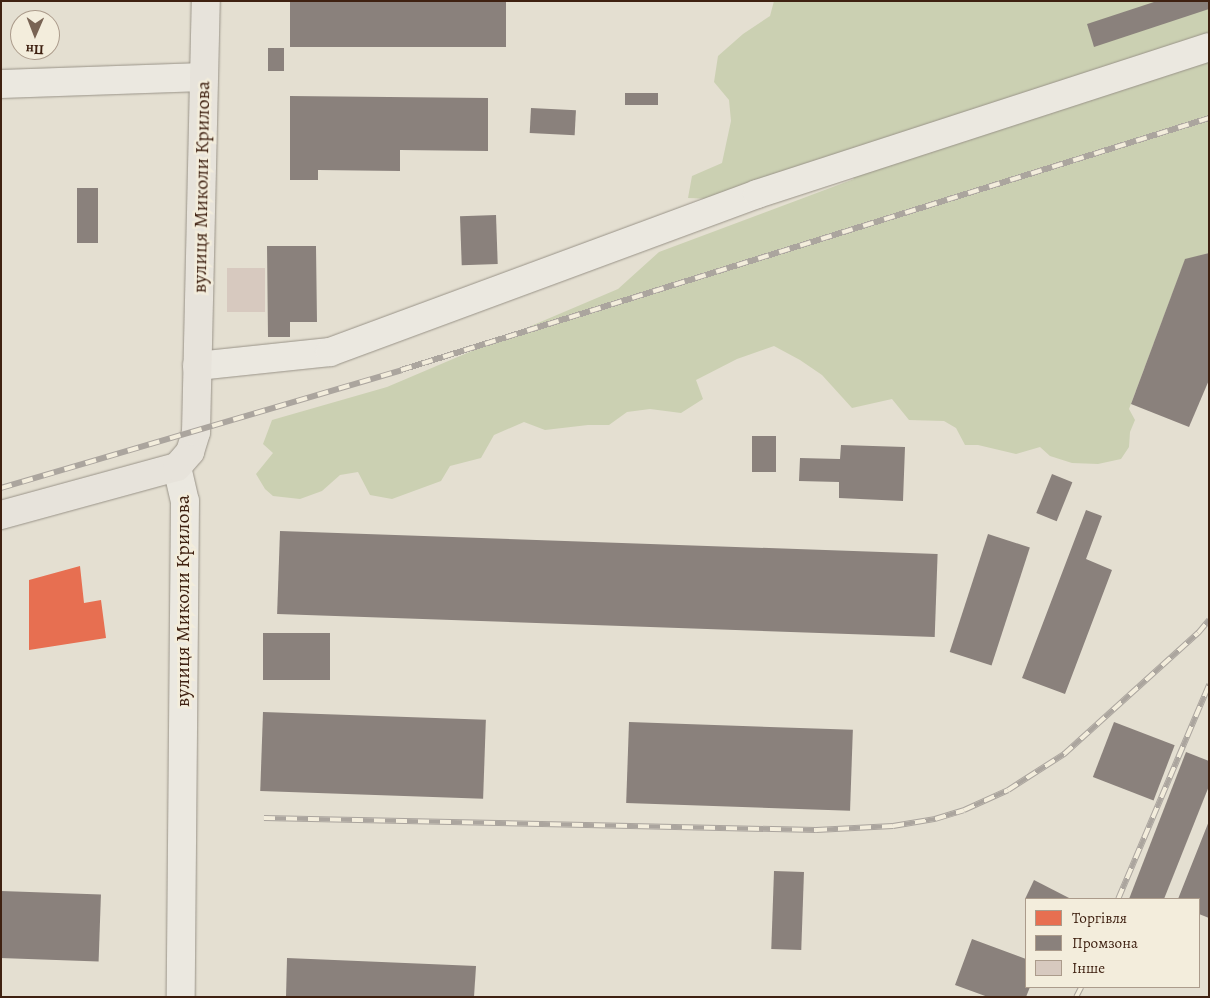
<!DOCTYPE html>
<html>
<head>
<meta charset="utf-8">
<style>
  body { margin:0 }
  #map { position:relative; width:1210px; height:998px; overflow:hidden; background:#e4dfd1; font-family:Alegreya,serif }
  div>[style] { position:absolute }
  .green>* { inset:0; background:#cbd0b2 }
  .shops>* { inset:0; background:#e76f51 }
  .industry>* { inset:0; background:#8a817c; transform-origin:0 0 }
  .building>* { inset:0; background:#d7c9bf; transform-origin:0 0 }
  .roads { filter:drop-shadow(0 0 1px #999388) drop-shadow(0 0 1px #999388) }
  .minor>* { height:28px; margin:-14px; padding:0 14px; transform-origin:14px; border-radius:14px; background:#ebe8e0 }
  .major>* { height:28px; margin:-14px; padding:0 14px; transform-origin:14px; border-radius:14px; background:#e7e3db }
  .rail>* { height:5.5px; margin-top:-2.75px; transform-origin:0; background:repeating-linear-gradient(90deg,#f3eddc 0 11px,#aba59e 0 22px); box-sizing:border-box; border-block:1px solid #aba59e }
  span { translate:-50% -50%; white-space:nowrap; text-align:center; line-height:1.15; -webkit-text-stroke:5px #f3eddc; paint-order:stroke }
  .street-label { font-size:20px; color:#3f2111 }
  .frame { position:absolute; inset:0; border:2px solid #3f2111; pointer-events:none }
  .legend { position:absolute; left:1025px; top:898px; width:175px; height:90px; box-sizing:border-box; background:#f3eddc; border:1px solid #ab9b8b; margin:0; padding:6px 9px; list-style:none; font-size:15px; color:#3f2111 }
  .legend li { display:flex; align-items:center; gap:10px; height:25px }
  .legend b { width:25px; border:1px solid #ab9b8b }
  .north { position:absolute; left:10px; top:10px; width:50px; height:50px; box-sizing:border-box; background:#f3eddc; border:1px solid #ab9b8b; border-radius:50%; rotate:181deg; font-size:14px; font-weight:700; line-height:20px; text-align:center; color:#3f2111 }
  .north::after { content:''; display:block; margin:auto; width:18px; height:22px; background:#796454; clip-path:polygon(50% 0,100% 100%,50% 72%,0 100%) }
</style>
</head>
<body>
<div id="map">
  <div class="green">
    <i style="clip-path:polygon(774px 1px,1209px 1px,1209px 253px,1185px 260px,1129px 409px,1135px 420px,1130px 432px,1129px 447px,1121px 459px,1098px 464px,1072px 463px,1050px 456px,1040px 447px,1016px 454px,978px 445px,965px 445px,956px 428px,944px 421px,909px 420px,892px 399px,852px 408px,822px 375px,800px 360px,774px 346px,737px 359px,696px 380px,703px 399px,681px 413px,650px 409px,627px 412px,609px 425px,588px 425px,545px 430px,524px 422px,494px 435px,481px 458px,450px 466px,441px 481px,392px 499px,370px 495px,358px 472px,340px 475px,322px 491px,300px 499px,273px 496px,265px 489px,256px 474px,273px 453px,263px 444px,272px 420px,387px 387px,618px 289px,659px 252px,854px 179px,834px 157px,713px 199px,688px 198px,692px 176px,722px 163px,731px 121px,729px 100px,714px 82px,718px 56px,743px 34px,770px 16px)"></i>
  </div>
  <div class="shops">
    <i style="clip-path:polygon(80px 566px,84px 603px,101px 600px,106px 638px,29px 650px,29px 580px)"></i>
  </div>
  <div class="industry">
    <i style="left:290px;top:1px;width:216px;height:46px"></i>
    <i style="clip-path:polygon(1157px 1px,1209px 1px,1209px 9px,1094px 47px,1087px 24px)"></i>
    <i style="left:268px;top:48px;width:16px;height:23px"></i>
    <i style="left:625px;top:93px;width:33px;height:12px"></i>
    <i style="clip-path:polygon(290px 96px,488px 98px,488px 151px,400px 150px,400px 171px,318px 170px,318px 180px,290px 180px)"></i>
    <i style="left:531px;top:108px;width:45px;height:25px;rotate:3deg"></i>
    <i style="left:77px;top:188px;width:21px;height:55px"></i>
    <i style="left:496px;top:215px;width:49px;height:36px;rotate:88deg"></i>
    <i style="clip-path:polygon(267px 246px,316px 246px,317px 322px,290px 322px,290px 337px,268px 337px)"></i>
    <i style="clip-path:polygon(1209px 253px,1209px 380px,1189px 427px,1131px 404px,1185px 259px)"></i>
    <i style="left:752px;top:436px;width:24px;height:36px"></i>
    <i style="clip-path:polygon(841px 445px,905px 447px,903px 501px,839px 498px,839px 482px,799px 481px,800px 458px,840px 459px)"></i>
    <i style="left:1052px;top:474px;width:22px;height:42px;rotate:22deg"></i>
    <i style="clip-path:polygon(1086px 510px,1102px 516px,1086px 559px,1112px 570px,1065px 694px,1022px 678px)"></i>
    <i style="left:280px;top:531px;width:658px;height:83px;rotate:2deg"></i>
    <i style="left:988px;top:534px;width:44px;height:124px;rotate:18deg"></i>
    <i style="left:263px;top:633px;width:67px;height:47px"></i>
    <i style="left:263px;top:712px;width:223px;height:79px;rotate:2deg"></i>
    <i style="left:629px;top:722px;width:224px;height:81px;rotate:2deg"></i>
    <i style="left:1114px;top:722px;width:65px;height:59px;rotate:21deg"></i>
    <i style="clip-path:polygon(1186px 752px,1209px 761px,1209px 786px,1164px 899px,1129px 899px)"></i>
    <i style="clip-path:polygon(1209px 821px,1209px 918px,1199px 914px,1199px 899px,1178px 899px)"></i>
    <i style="left:774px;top:871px;width:30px;height:78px;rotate:2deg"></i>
    <i style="clip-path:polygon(1034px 880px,1071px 899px,1025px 899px)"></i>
    <i style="left:1px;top:891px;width:100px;height:67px;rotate:2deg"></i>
    <i style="clip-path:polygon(972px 939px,1026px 959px,1026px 987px,1030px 987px,1026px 997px,988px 997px,955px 985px)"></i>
    <i style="clip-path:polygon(287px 958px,476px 966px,474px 997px,286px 997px)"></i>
  </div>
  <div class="building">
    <i style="left:227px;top:268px;width:38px;height:44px"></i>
  </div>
  <div class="roads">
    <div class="minor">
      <i style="left:1px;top:84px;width:203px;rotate:-2deg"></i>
      <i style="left:197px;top:366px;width:134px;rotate:-6deg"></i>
      <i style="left:330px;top:352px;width:455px;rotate:-20.3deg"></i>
      <i style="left:757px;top:194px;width:475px;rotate:-18deg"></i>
      <i style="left:177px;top:467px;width:35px;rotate:77deg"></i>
      <i style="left:185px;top:501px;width:496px;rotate:90.5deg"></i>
    </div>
    <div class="major">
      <i style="left:1px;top:515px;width:182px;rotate:-15.3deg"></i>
      <i style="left:177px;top:467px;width:20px;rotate:-49deg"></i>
      <i style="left:190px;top:452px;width:21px;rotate:-73deg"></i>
      <i style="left:196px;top:432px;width:431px;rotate:-88.7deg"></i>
    </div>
  </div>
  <div class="rail">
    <i style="left:1px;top:488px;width:417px;rotate:-16.4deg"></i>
    <i style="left:401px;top:370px;width:846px;rotate:-17.32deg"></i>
    <i style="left:264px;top:818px;width:552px;rotate:1.25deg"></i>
    <i style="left:816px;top:830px;width:77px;rotate:-3deg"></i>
    <i style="left:893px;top:826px;width:43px;rotate:-9.5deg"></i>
    <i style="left:935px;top:819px;width:30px;rotate:-17deg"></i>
    <i style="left:964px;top:810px;width:48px;rotate:-24.4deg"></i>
    <i style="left:1008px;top:790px;width:67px;rotate:-32.7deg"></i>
    <i style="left:1064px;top:754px;width:181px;rotate:-42.1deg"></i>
    <i style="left:1198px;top:633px;width:17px;rotate:-50deg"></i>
    <i style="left:1118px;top:899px;width:233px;rotate:-67deg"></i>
    <i style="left:1076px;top:997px;width:11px;rotate:-63deg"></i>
  </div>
  <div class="street-label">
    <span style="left:201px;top:187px;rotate:-89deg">вулиця Миколи Крилова</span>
    <span style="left:182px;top:601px;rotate:-90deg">вулиця Миколи Крилова</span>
  </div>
  <div class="frame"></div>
  <ul class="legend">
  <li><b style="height:14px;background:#e76f51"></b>Торгівля</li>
  <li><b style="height:14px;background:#8a817c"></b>Промзона</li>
  <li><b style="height:14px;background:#d7c9bf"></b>Інше</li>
  </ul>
  <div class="north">Пн</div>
</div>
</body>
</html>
